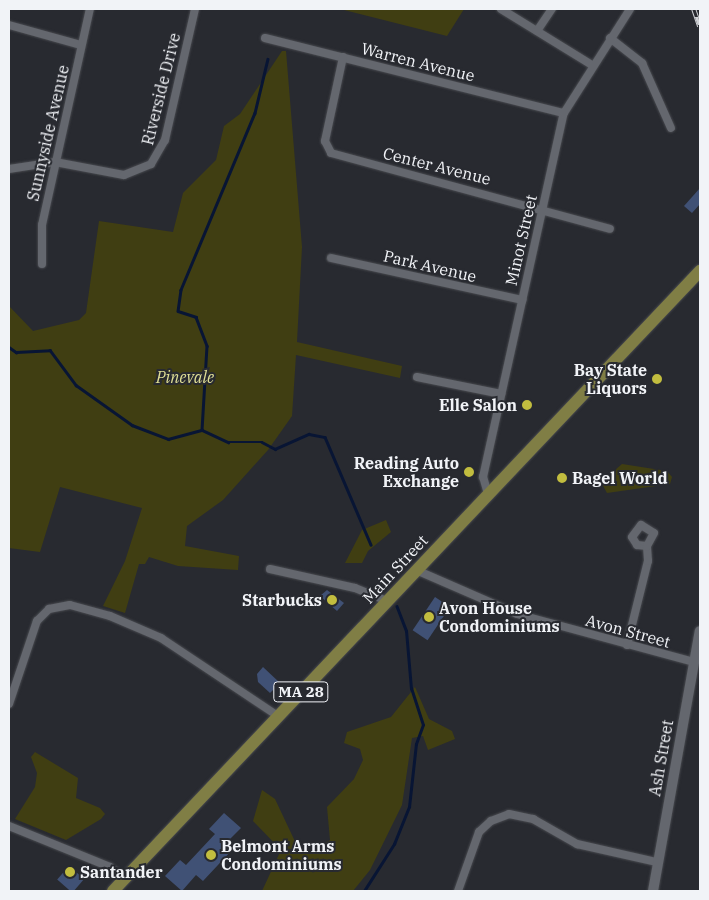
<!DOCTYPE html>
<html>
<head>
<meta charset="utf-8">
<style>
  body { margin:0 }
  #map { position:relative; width:709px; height:900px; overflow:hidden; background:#282a30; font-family:"IBM Plex Serif",serif }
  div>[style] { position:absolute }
  .green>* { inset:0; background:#403e12 }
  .stream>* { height:2.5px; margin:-1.25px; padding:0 1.25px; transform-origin:1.25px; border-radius:1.25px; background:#081534 }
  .building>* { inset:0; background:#405175; transform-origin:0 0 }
  .roads { filter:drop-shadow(0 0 1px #47494e) drop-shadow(0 0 1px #47494e) }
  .minor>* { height:8px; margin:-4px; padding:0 4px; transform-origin:4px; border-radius:4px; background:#64676e }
  .tertiary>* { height:10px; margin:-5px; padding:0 5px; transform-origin:5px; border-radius:5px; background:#64676e }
  .primary>* { height:12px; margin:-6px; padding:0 6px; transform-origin:6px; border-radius:6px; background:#807e45 }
  .rail>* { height:4.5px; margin-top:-2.25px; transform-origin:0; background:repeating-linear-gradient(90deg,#282a30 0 8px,#d0d2d6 0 16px); box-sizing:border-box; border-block:1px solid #d0d2d6 }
  .dots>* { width:14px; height:14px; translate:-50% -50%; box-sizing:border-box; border:2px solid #282a30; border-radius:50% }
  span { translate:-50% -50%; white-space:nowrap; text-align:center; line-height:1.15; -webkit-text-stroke:4px #282a30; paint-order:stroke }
  .shield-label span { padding:1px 4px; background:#282a30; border:1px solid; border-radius:4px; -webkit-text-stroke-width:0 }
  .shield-label { font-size:15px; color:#f1f3f7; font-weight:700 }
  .street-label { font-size:16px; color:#f1f3f7 }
  .poi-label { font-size:16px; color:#f1f3f7; font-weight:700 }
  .right { translate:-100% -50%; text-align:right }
  .left { translate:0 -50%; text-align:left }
  .park-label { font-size:16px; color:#dfde95; font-style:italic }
  .frame { position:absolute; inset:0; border:10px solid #f1f3f7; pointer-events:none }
</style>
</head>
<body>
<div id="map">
  <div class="green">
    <i style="clip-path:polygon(340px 9px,464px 9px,447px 36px)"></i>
    <i style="clip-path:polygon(282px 51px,286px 51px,302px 247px,297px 342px,402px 366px,400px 378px,296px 355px,292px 416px,268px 450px,223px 500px,187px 526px,185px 546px,239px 556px,238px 570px,178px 566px,149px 557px,145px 564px,139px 564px,125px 613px,103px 606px,125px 561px,142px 508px,60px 487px,40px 552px,9px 548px,9px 306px,33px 331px,79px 320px,86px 313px,99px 221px,173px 232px,183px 193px,216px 160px,224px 126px,240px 114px)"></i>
    <i style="clip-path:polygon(622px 464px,667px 471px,672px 477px,670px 484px,607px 493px,601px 482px)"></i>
    <i style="clip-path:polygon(386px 520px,391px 532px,368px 551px,362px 563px,345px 563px,362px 530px)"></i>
    <i style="clip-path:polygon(415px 687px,429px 719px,452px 731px,455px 739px,428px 750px,423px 736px,412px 738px,402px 805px,370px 870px,353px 891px,262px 891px,281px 850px,253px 821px,262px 790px,275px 799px,300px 852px,309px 853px,330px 840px,327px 807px,354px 779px,363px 760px,360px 749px,344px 743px,347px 732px,391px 717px)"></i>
    <i style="clip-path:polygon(35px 752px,78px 778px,76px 798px,100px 808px,105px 814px,101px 819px,66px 840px,15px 819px,35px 787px,37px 773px,31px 757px)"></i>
  </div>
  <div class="stream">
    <i style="left:268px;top:59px;width:56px;rotate:103.5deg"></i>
    <i style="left:255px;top:113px;width:192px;rotate:112.7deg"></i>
    <i style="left:181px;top:290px;width:21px;rotate:98deg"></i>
    <i style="left:178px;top:311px;width:19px;rotate:18deg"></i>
    <i style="left:196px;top:317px;width:31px;rotate:69deg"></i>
    <i style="left:207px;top:346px;width:84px;rotate:93.4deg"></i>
    <i style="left:202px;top:430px;width:29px;rotate:25deg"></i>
    <i style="left:228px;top:442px;width:34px"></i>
    <i style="left:262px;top:442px;width:15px;rotate:28deg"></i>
    <i style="left:275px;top:449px;width:37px;rotate:-24deg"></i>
    <i style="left:309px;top:434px;width:16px;rotate:11deg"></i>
    <i style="left:325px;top:437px;width:117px;rotate:66.9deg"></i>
    <i style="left:9px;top:347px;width:9px;rotate:36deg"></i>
    <i style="left:16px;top:352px;width:34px;rotate:-3deg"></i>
    <i style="left:50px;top:350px;width:44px;rotate:53.4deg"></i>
    <i style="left:76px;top:385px;width:69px;rotate:35.5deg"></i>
    <i style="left:132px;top:425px;width:39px;rotate:21deg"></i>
    <i style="left:168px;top:439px;width:35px;rotate:-15deg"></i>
    <i style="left:364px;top:891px;width:56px;rotate:-57.4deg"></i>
    <i style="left:394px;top:844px;width:40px;rotate:-68deg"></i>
    <i style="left:409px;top:807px;width:63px;rotate:-83.7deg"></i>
    <i style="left:416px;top:744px;width:20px;rotate:-70deg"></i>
    <i style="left:423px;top:725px;width:38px;rotate:-108deg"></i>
    <i style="left:411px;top:689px;width:58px;rotate:-94.9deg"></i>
    <i style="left:406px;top:631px;width:26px;rotate:-111deg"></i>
  </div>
  <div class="building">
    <i style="clip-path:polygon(700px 188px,700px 204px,692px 213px,684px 206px)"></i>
    <i style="clip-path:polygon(327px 590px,344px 603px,337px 611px,320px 596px)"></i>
    <i style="left:435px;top:597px;width:18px;height:40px;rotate:34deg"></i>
    <i style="clip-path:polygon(263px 667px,280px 683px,270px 693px,258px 682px,257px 674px)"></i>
    <i style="clip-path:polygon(224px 813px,241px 828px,225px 844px,232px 850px,203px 881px,196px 875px,182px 891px,165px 876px,180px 860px,186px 865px,215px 834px,209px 829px)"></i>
    <i style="left:69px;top:866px;width:20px;height:18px;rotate:41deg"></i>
  </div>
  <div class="roads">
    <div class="minor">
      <i style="left:501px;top:9px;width:107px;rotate:31.6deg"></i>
      <i style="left:9px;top:25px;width:75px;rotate:15.5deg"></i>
      <i style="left:537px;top:31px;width:27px;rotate:-56deg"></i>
      <i style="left:265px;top:38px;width:308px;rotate:14.1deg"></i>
      <i style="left:610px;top:38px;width:41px;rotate:38deg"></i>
      <i style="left:642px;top:63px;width:71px;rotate:66deg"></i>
      <i style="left:343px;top:57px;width:86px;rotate:102.1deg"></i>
      <i style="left:325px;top:141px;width:13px;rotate:63deg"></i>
      <i style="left:331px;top:153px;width:289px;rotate:15.2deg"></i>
      <i style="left:9px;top:169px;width:47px;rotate:-8.7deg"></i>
      <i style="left:55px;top:162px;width:70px;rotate:10.7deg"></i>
      <i style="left:124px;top:175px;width:29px;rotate:-22deg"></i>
      <i style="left:151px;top:164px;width:28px;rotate:-60deg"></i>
      <i style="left:165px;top:140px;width:134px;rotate:-77.1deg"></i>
      <i style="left:331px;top:258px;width:196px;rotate:12.4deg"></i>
      <i style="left:42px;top:264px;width:39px;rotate:-90deg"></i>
      <i style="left:42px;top:225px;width:221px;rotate:-77.5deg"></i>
      <i style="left:417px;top:377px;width:86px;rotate:11.4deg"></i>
      <i style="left:488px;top:494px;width:18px;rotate:-106deg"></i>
      <i style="left:483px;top:477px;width:373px;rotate:-77.5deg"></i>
      <i style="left:564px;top:113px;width:123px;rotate:-57.6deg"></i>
      <i style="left:270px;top:569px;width:87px;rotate:12.6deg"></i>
      <i style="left:355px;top:588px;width:35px;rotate:22deg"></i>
      <i style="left:416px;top:570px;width:110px;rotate:23.5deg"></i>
      <i style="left:517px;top:614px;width:183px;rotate:15.2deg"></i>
      <i style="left:627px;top:645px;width:87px;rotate:-76deg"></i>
      <i style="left:648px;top:561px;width:15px;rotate:-94deg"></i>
      <i style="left:647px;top:546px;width:10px;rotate:-174deg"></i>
      <i style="left:637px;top:545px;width:9px;rotate:-122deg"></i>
      <i style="left:632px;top:537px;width:15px;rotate:-53deg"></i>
      <i style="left:641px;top:525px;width:15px;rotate:32deg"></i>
      <i style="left:654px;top:533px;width:15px;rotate:118deg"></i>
      <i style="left:9px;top:704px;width:88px;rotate:-71.4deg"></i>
      <i style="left:37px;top:621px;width:17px;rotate:-45deg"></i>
      <i style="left:49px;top:609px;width:21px;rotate:-11deg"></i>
      <i style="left:70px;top:605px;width:41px;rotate:15.4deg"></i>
      <i style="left:110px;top:616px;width:56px;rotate:23.3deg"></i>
      <i style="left:161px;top:638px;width:141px;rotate:33.7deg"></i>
      <i style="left:9px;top:826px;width:109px;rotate:22.1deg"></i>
      <i style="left:110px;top:867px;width:19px;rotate:39deg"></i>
      <i style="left:458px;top:891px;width:63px;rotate:-70.4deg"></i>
      <i style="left:479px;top:832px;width:16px;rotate:-43deg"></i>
      <i style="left:491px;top:821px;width:19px;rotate:-21deg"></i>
      <i style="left:509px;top:814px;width:25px;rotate:12deg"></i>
      <i style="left:533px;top:819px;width:51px;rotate:29.6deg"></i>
      <i style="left:577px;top:844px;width:82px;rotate:12.7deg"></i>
    </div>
    <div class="tertiary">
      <i style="left:653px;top:891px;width:264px;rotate:-79.8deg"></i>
    </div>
    <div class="primary">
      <i style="left:113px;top:891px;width:854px;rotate:-46.57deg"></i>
    </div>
  </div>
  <div class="rail">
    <i style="left:694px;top:9px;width:18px;rotate:71deg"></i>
  </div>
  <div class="dots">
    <i style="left:657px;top:379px;background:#c2bd3f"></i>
    <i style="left:527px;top:405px;background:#c2bd3f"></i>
    <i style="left:469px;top:472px;background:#c2bd3f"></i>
    <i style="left:562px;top:478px;background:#c2bd3f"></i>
    <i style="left:332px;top:600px;background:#c2bd3f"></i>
    <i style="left:429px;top:617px;background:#c2bd3f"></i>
    <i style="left:211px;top:855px;background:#c2bd3f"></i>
    <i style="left:70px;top:872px;background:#c2bd3f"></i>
  </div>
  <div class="shield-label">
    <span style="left:301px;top:692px">MA 28</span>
  </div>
  <div class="street-label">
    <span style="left:418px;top:62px;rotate:14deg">Warren Avenue</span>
    <span style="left:161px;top:89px;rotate:-76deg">Riverside Drive</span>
    <span style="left:48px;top:133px;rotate:-77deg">Sunnyside Avenue</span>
    <span style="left:437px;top:166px;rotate:14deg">Center Avenue</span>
    <span style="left:521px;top:240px;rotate:-77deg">Minot Street</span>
    <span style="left:430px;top:266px;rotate:13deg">Park Avenue</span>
    <span style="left:395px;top:569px;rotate:-47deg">Main Street</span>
    <span style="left:628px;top:631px;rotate:15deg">Avon Street</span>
    <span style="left:661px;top:758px;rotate:-80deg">Ash Street</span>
  </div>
  <div class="poi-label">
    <span class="right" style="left:647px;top:379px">Bay State<br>Liquors</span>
    <span class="right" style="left:517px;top:405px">Elle Salon</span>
    <span class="right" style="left:459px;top:472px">Reading Auto<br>Exchange</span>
    <span class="left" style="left:572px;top:478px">Bagel World</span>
    <span class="right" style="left:322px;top:600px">Starbucks</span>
    <span class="left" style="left:439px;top:617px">Avon House<br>Condominiums</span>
    <span class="left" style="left:221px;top:855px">Belmont Arms<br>Condominiums</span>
    <span class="left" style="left:80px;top:872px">Santander</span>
  </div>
  <div class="park-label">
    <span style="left:185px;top:377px">Pinevale</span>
  </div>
  <div class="frame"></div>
</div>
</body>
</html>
